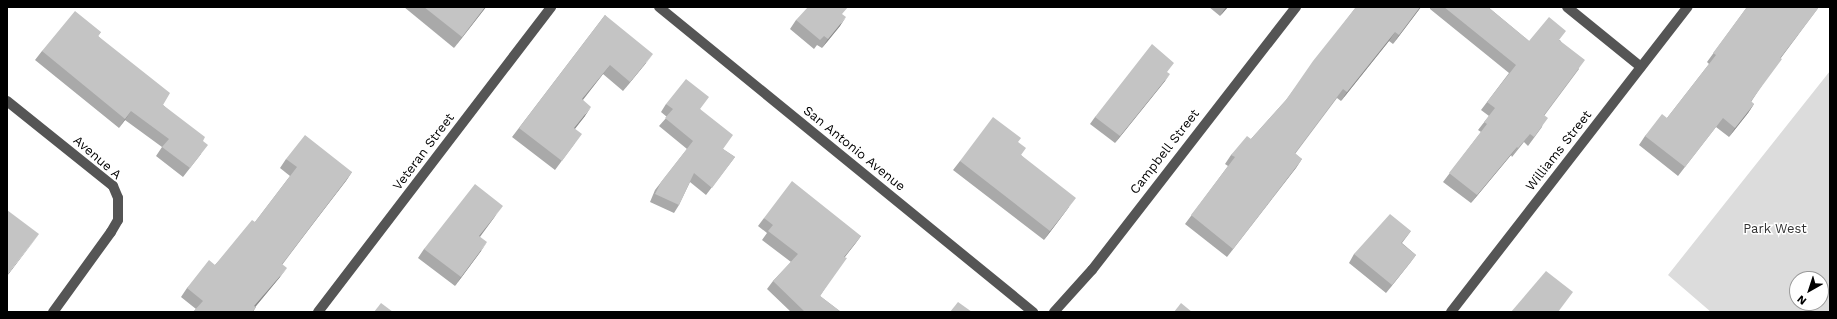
<!DOCTYPE html>
<html>
<head>
<meta charset="utf-8">
<style>
  body { margin:0 }
  #map { position:relative; width:1837px; height:319px; overflow:hidden; background:#fff; font-family:"Work Sans",sans-serif }
  div>[style] { position:absolute }
  .green>* { inset:0; background:#dcdcdc }
  .minor>* { height:10px; margin:-5px; padding:0 5px; transform-origin:5px; border-radius:5px; background:#555 }
  .wall>* { inset:0; background:#a9a9a9 }
  .shaded-wall>* { inset:0; background:#898989 }
  .building>* { inset:0; background:#c4c4c4 }
  span { translate:-50% -50%; white-space:nowrap; text-align:center; line-height:1.15; -webkit-text-stroke:3px #fff; paint-order:stroke }
  .street-label { font-size:13px; color:#000 }
  .park-label { font-size:13px; color:#333 }
  .frame { position:absolute; inset:0; border:8px solid #000; pointer-events:none }
  .north { position:absolute; left:1789px; top:271px; width:40px; height:40px; box-sizing:border-box; background:#fff; border:1px solid #999; border-radius:50%; rotate:219deg; font-size:11px; font-weight:700; line-height:16px; text-align:center; color:#000 }
  .north::after { content:''; display:block; margin:auto; width:14px; height:18px; background:#000; clip-path:polygon(50% 0,100% 100%,50% 72%,0 100%) }
</style>
</head>
<body>
<div id="map">
  <div class="green">
    <i style="clip-path:polygon(evenodd,1830px 71px,1830px 312px,1711px 312px,1668px 275px,1830px 71px,1797px 279px,1821px 279px,1821px 303px,1797px 303px,1797px 279px)"></i>
  </div>
  <div class="minor">
    <i style="left:659px;top:7px;width:483px;rotate:39.2deg"></i>
    <i style="left:1567px;top:7px;width:95px;rotate:39deg"></i>
    <i style="left:7px;top:101px;width:136px;rotate:38.7deg"></i>
    <i style="left:113px;top:186px;width:13px;rotate:67deg"></i>
    <i style="left:118px;top:198px;width:22px;rotate:90deg"></i>
    <i style="left:118px;top:220px;width:14px;rotate:120deg"></i>
    <i style="left:111px;top:232px;width:99px;rotate:125.9deg"></i>
    <i style="left:318px;top:312px;width:384px;rotate:-52.6deg"></i>
    <i style="left:1054px;top:312px;width:57px;rotate:-47.9deg"></i>
    <i style="left:1092px;top:270px;width:333px;rotate:-52.2deg"></i>
    <i style="left:1451px;top:312px;width:386px;rotate:-52.2deg"></i>
  </div>
  <div class="wall">
    <i style="clip-path:polygon(404px 7px,486px 7px,454px 48px)"></i>
    <i style="clip-path:polygon(1209px 7px,1228px 7px,1220px 16px)"></i>
    <i style="clip-path:polygon(1356px 7px,1421px 7px,1393px 44px,1389px 41px,1341px 101px,1337px 98px,1295px 154px,1302px 159px,1227px 257px,1185px 224px,1228px 166px,1225px 164px,1231px 155px,1251px 139px,1286px 100px)"></i>
    <i style="clip-path:polygon(1430px 7px,1488px 7px,1529px 41px,1560px 40px,1579px 69px,1544px 116px,1542px 127px,1528px 146px,1524px 142px,1512px 157px,1511px 155px,1471px 203px,1443px 182px,1481px 132px,1478px 130px,1489px 116px,1481px 110px,1509px 73px,1430px 9px)"></i>
    <i style="clip-path:polygon(1747px 7px,1819px 7px,1780px 58px,1751px 102px,1754px 104px,1748px 113px,1729px 137px,1716px 127px,1678px 176px,1639px 145px,1645px 136px,1667px 118px,1709px 64px,1707px 62px)"></i>
    <i style="clip-path:polygon(605px 15px,646px 63px,623px 91px,603px 74px,583px 100px,585px 116px,575px 129px,575px 143px,555px 170px,512px 137px)"></i>
    <i style="clip-path:polygon(843px 15px,840px 26px,822px 48px,817px 45px,814px 49px,790px 29px,796px 20px)"></i>
    <i style="clip-path:polygon(101px 32px,98px 36px,163px 105px,203px 141px,201px 154px,183px 177px,156px 156px,162px 147px,125px 120px,119px 128px,35px 60px,42px 51px)"></i>
    <i style="clip-path:polygon(1167px 72px,1165px 81px,1115px 143px,1090px 124px,1095px 117px)"></i>
    <i style="clip-path:polygon(666px 104px,700px 109px,723px 149px,735px 157px,706px 195px,690px 182px,679px 205px,674px 213px,650px 202px,655px 190px,687px 149px,659px 126px,667px 117px,661px 112px)"></i>
    <i style="clip-path:polygon(1018px 142px,1021px 155px,1069px 207px,1044px 240px,953px 170px,960px 161px)"></i>
    <i style="clip-path:polygon(286px 159px,352px 172px,282px 265px,280px 277px,255px 307px,256px 307px,253px 312px,193px 312px,196px 309px,181px 297px,187px 288px,215px 265px,255px 222px,290px 176px,280px 168px)"></i>
    <i style="clip-path:polygon(496px 215px,480px 237px,481px 251px,455px 286px,418px 258px,424px 249px)"></i>
    <i style="clip-path:polygon(764px 218px,861px 236px,845px 257px,820px 296px,841px 312px,791px 312px,767px 289px,773px 281px,791px 262px,762px 240px,767px 233px,758px 226px)"></i>
    <i style="clip-path:polygon(1411px 231px,1402px 243px,1416px 255px,1386px 293px,1349px 263px,1354px 254px)"></i>
  </div>
  <div class="shaded-wall">
    <i style="clip-path:polygon(485px 7px,486px 7px,454px 48px,462px 37px)"></i>
    <i style="clip-path:polygon(1226px 7px,1228px 7px,1220px 16px)"></i>
    <i style="clip-path:polygon(1420px 7px,1421px 7px,1393px 44px,1399px 35px)"></i>
    <i style="clip-path:polygon(1819px 7px,1774px 67px,1780px 58px)"></i>
    <i style="clip-path:polygon(846px 17px,840px 26px,822px 48px,828px 39px)"></i>
    <i style="clip-path:polygon(1395px 32px,1389px 41px,1341px 101px,1347px 92px)"></i>
    <i style="clip-path:polygon(653px 54px,646px 63px,623px 91px,630px 82px)"></i>
    <i style="clip-path:polygon(610px 65px,603px 74px,576px 108px,582px 99px)"></i>
    <i style="clip-path:polygon(1170px 74px,1165px 81px,1115px 143px,1120px 136px)"></i>
    <i style="clip-path:polygon(1754px 104px,1748px 113px,1729px 137px,1735px 128px)"></i>
    <i style="clip-path:polygon(591px 107px,585px 116px,568px 137px,574px 128px)"></i>
    <i style="clip-path:polygon(131px 111px,125px 120px,119px 128px,125px 119px)"></i>
    <i style="clip-path:polygon(1517px 147px,1511px 155px,1471px 203px,1477px 195px)"></i>
    <i style="clip-path:polygon(1302px 159px,1296px 168px,1227px 257px,1233px 249px)"></i>
    <i style="clip-path:polygon(352px 172px,346px 181px,275px 273px,282px 264px)"></i>
    <i style="clip-path:polygon(1076px 198px,1069px 207px,1044px 240px,1050px 231px)"></i>
    <i style="clip-path:polygon(503px 206px,496px 215px,473px 245px,479px 236px)"></i>
    <i style="clip-path:polygon(39px 234px,33px 242px,7px 276px,7px 275px)"></i>
    <i style="clip-path:polygon(861px 236px,855px 244px,838px 265px,844px 257px)"></i>
    <i style="clip-path:polygon(487px 242px,481px 251px,455px 286px,461px 277px)"></i>
    <i style="clip-path:polygon(1416px 255px,1410px 263px,1386px 293px,1392px 285px)"></i>
    <i style="clip-path:polygon(287px 268px,280px 277px,251px 312px,254px 306px)"></i>
  </div>
  <div class="building">
    <i style="clip-path:polygon(424px 7px,485px 7px,462px 37px)"></i>
    <i style="clip-path:polygon(808px 7px,848px 7px,842px 14px,846px 17px,828px 39px,824px 36px,820px 40px,796px 20px)"></i>
    <i style="clip-path:polygon(1356px 7px,1420px 7px,1399px 35px,1395px 32px,1347px 92px,1343px 89px,1295px 153px,1302px 159px,1233px 249px,1191px 215px,1235px 157px,1231px 155px,1247px 136px,1251px 139px,1286px 100px,1313px 61px)"></i>
    <i style="clip-path:polygon(1444px 7px,1488px 7px,1529px 41px,1549px 17px,1566px 31px,1559px 40px,1585px 60px,1544px 115px,1548px 118px,1534px 137px,1530px 134px,1518px 148px,1517px 147px,1477px 195px,1449px 173px,1487px 124px,1484px 122px,1495px 108px,1487px 102px,1516px 65px)"></i>
    <i style="clip-path:polygon(1747px 7px,1819px 7px,1780px 58px,1782px 59px,1751px 101px,1754px 104px,1735px 128px,1723px 118px,1685px 167px,1645px 136px,1662px 114px,1667px 118px,1716px 55px,1713px 53px)"></i>
    <i style="clip-path:polygon(75px 11px,101px 32px,98px 36px,170px 93px,163px 105px,205px 137px,203px 141px,208px 145px,190px 168px,162px 147px,169px 139px,131px 111px,125px 119px,42px 51px)"></i>
    <i style="clip-path:polygon(605px 15px,653px 54px,630px 82px,610px 65px,582px 99px,591px 107px,574px 128px,582px 134px,562px 161px,519px 128px)"></i>
    <i style="clip-path:polygon(1152px 44px,1174px 63px,1167px 72px,1170px 74px,1120px 136px,1095px 117px)"></i>
    <i style="clip-path:polygon(686px 79px,709px 97px,700px 109px,733px 135px,723px 149px,735px 157px,712px 188px,694px 173px,679px 205px,655px 194px,661px 182px,693px 141px,665px 118px,673px 109px,666px 104px)"></i>
    <i style="clip-path:polygon(993px 117px,1021px 138px,1018px 142px,1026px 148px,1021px 155px,1076px 198px,1050px 231px,960px 161px)"></i>
    <i style="clip-path:polygon(305px 135px,352px 172px,282px 264px,287px 268px,254px 306px,256px 307px,252px 312px,193px 312px,203px 301px,187px 288px,209px 260px,215px 265px,252px 220px,255px 222px,297px 167px,286px 159px)"></i>
    <i style="clip-path:polygon(792px 181px,861px 236px,844px 257px,847px 258px,820px 296px,841px 312px,805px 312px,773px 281px,798px 254px,768px 231px,773px 225px,764px 218px)"></i>
    <i style="clip-path:polygon(475px 184px,503px 206px,479px 236px,487px 242px,461px 277px,424px 249px)"></i>
    <i style="clip-path:polygon(7px 210px,39px 234px,7px 275px)"></i>
    <i style="clip-path:polygon(1390px 214px,1411px 231px,1401px 243px,1416px 255px,1392px 285px,1354px 254px)"></i>
    <i style="clip-path:polygon(1546px 271px,1573px 292px,1558px 312px,1511px 312px)"></i>
    <i style="clip-path:polygon(958px 302px,972px 312px,950px 312px)"></i>
    <i style="clip-path:polygon(381px 303px,393px 312px,374px 312px)"></i>
    <i style="clip-path:polygon(1181px 303px,1192px 312px,1174px 312px)"></i>
  </div>
  <div class="street-label">
    <span style="left:854px;top:149px;rotate:39deg">San Antonio Avenue</span>
    <span style="left:1559px;top:151px;rotate:-52deg">Williams Street</span>
    <span style="left:424px;top:152px;rotate:-53deg">Veteran Street</span>
    <span style="left:1165px;top:152px;rotate:-52deg">Campbell Street</span>
    <span style="left:97px;top:158px;rotate:41deg">Avenue A</span>
  </div>
  <div class="park-label">
    <span style="left:1775px;top:229px">Park West</span>
  </div>
  <div class="frame"></div>
  <div class="north">N</div>
</div>
</body>
</html>
